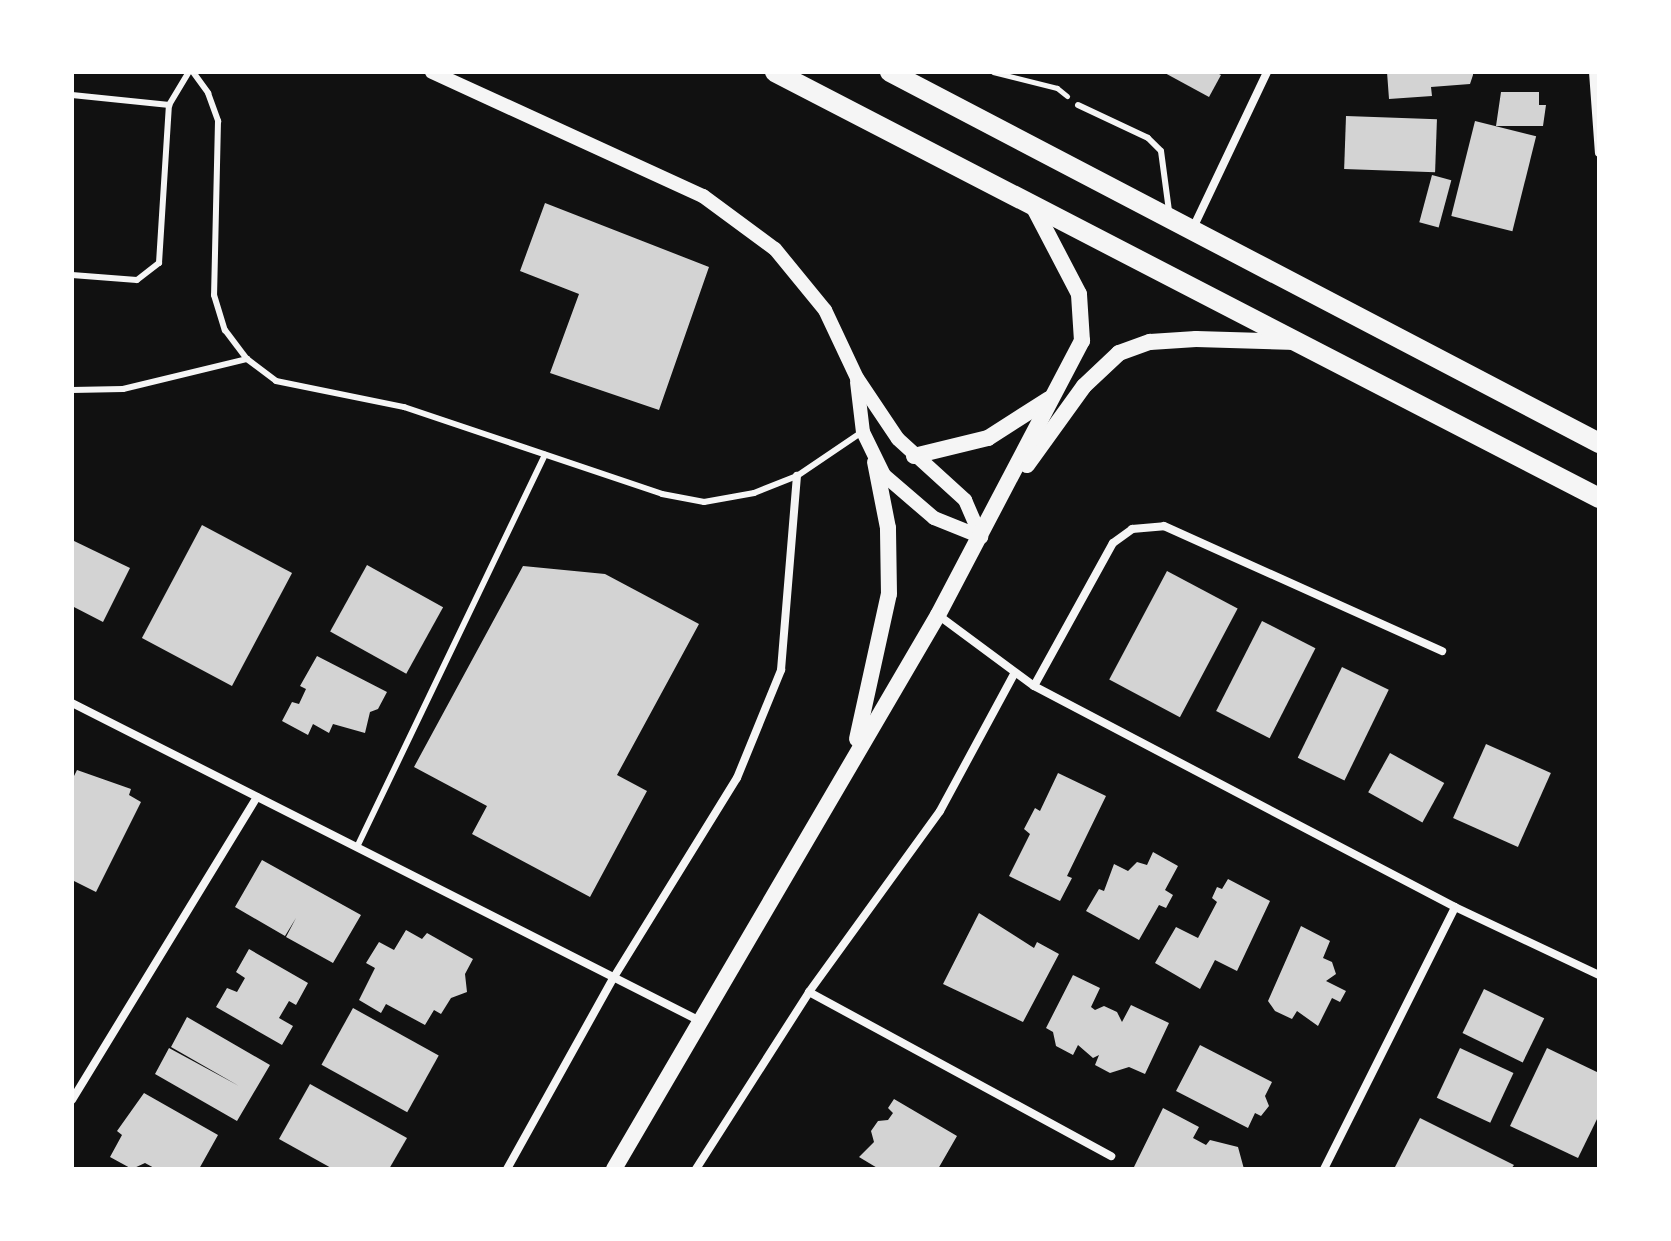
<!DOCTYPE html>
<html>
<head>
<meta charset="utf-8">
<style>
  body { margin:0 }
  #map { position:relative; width:1671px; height:1241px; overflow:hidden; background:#111; font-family:Ubuntu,sans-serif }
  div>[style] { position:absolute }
  .building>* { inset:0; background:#d3d3d3; transform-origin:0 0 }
  .path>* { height:5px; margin:-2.5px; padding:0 2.5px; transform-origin:2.5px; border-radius:2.5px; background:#f5f5f5 }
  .service>* { height:6px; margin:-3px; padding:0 3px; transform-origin:3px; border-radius:3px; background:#f5f5f5 }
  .minor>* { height:8px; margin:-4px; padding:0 4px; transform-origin:4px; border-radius:4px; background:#f5f5f5 }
  .tertiary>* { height:14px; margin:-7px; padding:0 7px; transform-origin:7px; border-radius:7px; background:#f5f5f5 }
  .secondary>* { height:16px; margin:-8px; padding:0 8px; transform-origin:8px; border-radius:8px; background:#f5f5f5 }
  .primary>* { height:20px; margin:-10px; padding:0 10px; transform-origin:10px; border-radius:10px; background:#f5f5f5 }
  span { translate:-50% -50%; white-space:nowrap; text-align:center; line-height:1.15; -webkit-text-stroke:8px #fff; paint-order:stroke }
  .frame { position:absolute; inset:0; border:74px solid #fff; pointer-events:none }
</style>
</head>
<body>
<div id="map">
  <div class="building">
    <i style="clip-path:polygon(1163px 72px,1215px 72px,1221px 75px,1209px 97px)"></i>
    <i style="clip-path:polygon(1387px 72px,1473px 72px,1473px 75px,1470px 84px,1431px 87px,1432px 96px,1389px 99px)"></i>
    <i style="clip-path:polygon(1501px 92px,1539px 92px,1539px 105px,1546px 105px,1543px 126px,1496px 126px)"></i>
    <i style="left:1346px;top:116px;width:91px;height:53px;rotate:2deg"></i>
    <i style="left:1475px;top:121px;width:63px;height:98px;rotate:14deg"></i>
    <i style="left:1432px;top:175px;width:20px;height:49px;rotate:15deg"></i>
    <i style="clip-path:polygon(545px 203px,709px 267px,659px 410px,550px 373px,579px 294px,520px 271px)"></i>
    <i style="left:202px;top:525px;width:102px;height:128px;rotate:28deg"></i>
    <i style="clip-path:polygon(72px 540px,130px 568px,103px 622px,72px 606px)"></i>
    <i style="left:367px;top:565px;width:87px;height:76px;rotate:29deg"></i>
    <i style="clip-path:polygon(523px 566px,605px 574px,699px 624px,617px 775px,647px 791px,590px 897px,472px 834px,487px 806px,414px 767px)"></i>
    <i style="left:1167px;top:571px;width:80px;height:123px;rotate:28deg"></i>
    <i style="left:1262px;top:621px;width:60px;height:101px;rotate:27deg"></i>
    <i style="clip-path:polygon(317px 656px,387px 692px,378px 709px,370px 712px,365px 733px,333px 724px,329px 733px,313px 724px,308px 735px,282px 721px,292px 702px,299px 704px,306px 689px,300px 686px)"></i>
    <i style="left:1342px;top:667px;width:52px;height:101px;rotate:26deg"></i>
    <i style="left:1486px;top:744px;width:71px;height:81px;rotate:24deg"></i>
    <i style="left:1390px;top:753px;width:62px;height:45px;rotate:29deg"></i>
    <i style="clip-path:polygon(77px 770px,131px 789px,129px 795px,141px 802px,96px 892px,72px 880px,72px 780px)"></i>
    <i style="clip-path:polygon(1058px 773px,1106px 796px,1067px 876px,1072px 878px,1060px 901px,1009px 876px,1030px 834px,1024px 829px,1035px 808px,1040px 811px)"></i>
    <i style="clip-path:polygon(1153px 852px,1178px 866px,1165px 890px,1173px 895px,1166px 908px,1159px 905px,1139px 940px,1086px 911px,1099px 889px,1104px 891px,1114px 864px,1128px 871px,1137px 862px,1147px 865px)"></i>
    <i style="clip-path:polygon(262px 860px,361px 915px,333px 963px,286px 937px,296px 918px,285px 936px,235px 907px)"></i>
    <i style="clip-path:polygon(1228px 879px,1270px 901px,1237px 971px,1215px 960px,1200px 989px,1155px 963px,1176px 927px,1198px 938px,1217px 902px,1212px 898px,1217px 887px,1222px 889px)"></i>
    <i style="clip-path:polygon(979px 913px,1034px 948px,1037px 942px,1059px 954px,1023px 1022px,943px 984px)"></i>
    <i style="clip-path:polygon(1301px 926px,1330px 941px,1323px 958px,1332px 962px,1336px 974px,1326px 981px,1346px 991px,1340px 1002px,1332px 998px,1318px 1026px,1297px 1011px,1292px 1019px,1275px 1011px,1268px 1001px)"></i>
    <i style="clip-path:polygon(406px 930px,422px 939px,427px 933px,473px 959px,465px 974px,467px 992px,451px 998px,441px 1014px,434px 1010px,425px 1025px,386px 1004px,381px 1013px,359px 1000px,375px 968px,366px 963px,379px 942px,394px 950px)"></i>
    <i style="clip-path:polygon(249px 949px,308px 983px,296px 1005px,289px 1001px,279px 1018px,293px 1026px,282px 1045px,216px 1007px,227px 988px,237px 992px,245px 978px,236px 972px)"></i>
    <i style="clip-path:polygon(1073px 975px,1100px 988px,1091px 1007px,1095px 1010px,1104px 1006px,1117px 1012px,1122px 1022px,1131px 1005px,1169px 1023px,1145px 1074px,1129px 1067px,1110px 1073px,1095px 1065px,1099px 1055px,1093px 1058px,1078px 1045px,1073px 1055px,1056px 1046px,1053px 1032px,1046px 1028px)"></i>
    <i style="left:1484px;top:989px;width:67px;height:49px;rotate:26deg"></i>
    <i style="left:353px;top:1008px;width:98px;height:65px;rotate:29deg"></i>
    <i style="clip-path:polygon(187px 1017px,270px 1065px,237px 1121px,155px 1074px,169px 1048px,239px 1086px,171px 1047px)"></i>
    <i style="clip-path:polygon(1200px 1045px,1272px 1082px,1265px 1096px,1269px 1106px,1261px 1116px,1255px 1113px,1248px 1128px,1176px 1091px)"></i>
    <i style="left:1460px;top:1048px;width:59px;height:55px;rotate:25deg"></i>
    <i style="clip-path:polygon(1547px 1048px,1599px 1073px,1599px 1115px,1578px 1158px,1510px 1126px)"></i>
    <i style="clip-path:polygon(310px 1084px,407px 1138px,389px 1169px,333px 1169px,279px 1139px)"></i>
    <i style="clip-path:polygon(144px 1093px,218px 1135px,199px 1169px,156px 1169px,145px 1163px,132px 1169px,110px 1157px,122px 1135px,117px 1131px)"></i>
    <i style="clip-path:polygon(894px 1099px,957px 1136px,938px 1169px,879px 1169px,859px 1157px,874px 1142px,871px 1131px,878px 1121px,888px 1120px,893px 1113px,888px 1108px)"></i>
    <i style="clip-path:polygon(1163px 1108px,1199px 1127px,1193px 1138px,1206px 1145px,1210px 1140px,1238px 1147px,1244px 1169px,1133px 1169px)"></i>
    <i style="clip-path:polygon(1420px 1118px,1514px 1165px,1511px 1169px,1394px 1169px)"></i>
  </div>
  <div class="path">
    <i style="left:993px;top:72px;width:66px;rotate:14deg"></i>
    <i style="left:1057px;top:88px;width:13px;rotate:39deg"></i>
  </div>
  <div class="service">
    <i style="left:193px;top:72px;width:26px;rotate:54deg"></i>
    <i style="left:208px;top:93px;width:30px;rotate:70deg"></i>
    <i style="left:218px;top:121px;width:174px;rotate:91.3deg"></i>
    <i style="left:214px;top:295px;width:37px;rotate:73deg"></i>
    <i style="left:225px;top:330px;width:36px;rotate:53deg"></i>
    <i style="left:247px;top:359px;width:36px;rotate:37deg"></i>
    <i style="left:276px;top:381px;width:131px;rotate:11.5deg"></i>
    <i style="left:404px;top:407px;width:272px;rotate:18.6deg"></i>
    <i style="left:662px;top:494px;width:43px;rotate:10.8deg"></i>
    <i style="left:704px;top:502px;width:51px;rotate:-10.2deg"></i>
    <i style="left:754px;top:493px;width:46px;rotate:-21.6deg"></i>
    <i style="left:797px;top:476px;width:78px;rotate:-34.1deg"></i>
    <i style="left:72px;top:95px;width:98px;rotate:5.9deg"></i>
    <i style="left:1078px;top:105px;width:77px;rotate:25.2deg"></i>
    <i style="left:1148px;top:138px;width:18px;rotate:45deg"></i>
    <i style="left:1161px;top:151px;width:61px;rotate:82.4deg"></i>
    <i style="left:72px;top:275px;width:65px;rotate:4.4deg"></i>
    <i style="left:137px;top:280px;width:28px;rotate:-38deg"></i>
    <i style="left:159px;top:263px;width:158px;rotate:-86.4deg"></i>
    <i style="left:169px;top:105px;width:39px;rotate:-59deg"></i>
    <i style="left:72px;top:390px;width:51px;rotate:-1.1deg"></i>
    <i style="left:123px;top:389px;width:128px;rotate:-13.6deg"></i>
    <i style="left:357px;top:847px;width:435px;rotate:-64.4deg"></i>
  </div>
  <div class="minor">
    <i style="left:1593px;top:72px;width:81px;rotate:85.8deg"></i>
    <i style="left:1193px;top:228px;width:173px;rotate:-64.6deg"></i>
    <i style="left:938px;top:615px;width:119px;rotate:36.5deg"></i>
    <i style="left:1034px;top:686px;width:475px;rotate:27.7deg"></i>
    <i style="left:1455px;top:907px;width:159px;rotate:25.3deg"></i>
    <i style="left:1034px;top:686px;width:163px;rotate:-61.1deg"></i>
    <i style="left:1113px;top:543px;width:24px;rotate:-36deg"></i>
    <i style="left:1132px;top:529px;width:32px;rotate:-5deg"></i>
    <i style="left:1164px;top:526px;width:305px;rotate:24.2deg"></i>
    <i style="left:72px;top:703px;width:702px;rotate:26.86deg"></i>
    <i style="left:809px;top:992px;width:344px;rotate:28.5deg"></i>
    <i style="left:72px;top:1100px;width:355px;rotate:-58.6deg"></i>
    <i style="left:507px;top:1169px;width:220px;rotate:-60.9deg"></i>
    <i style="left:614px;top:977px;width:234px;rotate:-58.3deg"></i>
    <i style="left:737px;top:778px;width:117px;rotate:-67.8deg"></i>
    <i style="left:781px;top:670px;width:195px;rotate:-85.3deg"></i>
    <i style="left:696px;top:1169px;width:210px;rotate:-57.4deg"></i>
    <i style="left:809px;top:992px;width:223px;rotate:-54.1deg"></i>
    <i style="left:940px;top:811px;width:156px;rotate:-61.6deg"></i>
    <i style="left:1324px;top:1169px;width:293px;rotate:-63.4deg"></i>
  </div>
  <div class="tertiary">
    <i style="left:432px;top:72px;width:298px;rotate:24.6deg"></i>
    <i style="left:703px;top:196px;width:89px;rotate:36.4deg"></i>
    <i style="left:775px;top:249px;width:79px;rotate:50.7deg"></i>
    <i style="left:825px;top:310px;width:75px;rotate:64.8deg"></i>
    <i style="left:857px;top:378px;width:73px;rotate:56.1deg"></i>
    <i style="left:898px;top:439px;width:91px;rotate:42.3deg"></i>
    <i style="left:965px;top:500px;width:40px;rotate:66.6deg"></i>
    <i style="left:857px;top:382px;width:50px;rotate:83.2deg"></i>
    <i style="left:863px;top:432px;width:48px;rotate:64deg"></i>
    <i style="left:884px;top:475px;width:66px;rotate:40.7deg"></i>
    <i style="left:934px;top:518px;width:51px;rotate:22deg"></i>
  </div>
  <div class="secondary">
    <i style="left:914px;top:456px;width:76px;rotate:-13.7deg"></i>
    <i style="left:988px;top:438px;width:72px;rotate:-32.6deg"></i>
    <i style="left:1027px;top:465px;width:97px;rotate:-54.2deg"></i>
    <i style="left:1084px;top:386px;width:48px;rotate:-43.3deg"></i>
    <i style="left:1119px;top:353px;width:33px;rotate:-20deg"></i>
    <i style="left:1150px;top:342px;width:46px;rotate:-3.7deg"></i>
    <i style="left:1196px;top:339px;width:100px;rotate:1.7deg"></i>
    <i style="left:857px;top:739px;width:148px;rotate:-77.6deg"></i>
    <i style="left:889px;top:594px;width:66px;rotate:-90.9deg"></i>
    <i style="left:888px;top:528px;width:67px;rotate:-101.1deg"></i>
    <i style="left:614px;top:1169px;width:642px;rotate:-59.68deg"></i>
    <i style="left:938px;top:615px;width:310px;rotate:-62.3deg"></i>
    <i style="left:1082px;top:341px;width:47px;rotate:-93.7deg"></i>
    <i style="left:1079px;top:294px;width:99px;rotate:-117.6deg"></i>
  </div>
  <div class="primary">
    <i style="left:775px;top:72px;width:928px;rotate:27.34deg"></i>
    <i style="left:890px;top:72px;width:800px;rotate:27.62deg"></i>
  </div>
  <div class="frame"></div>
</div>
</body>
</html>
